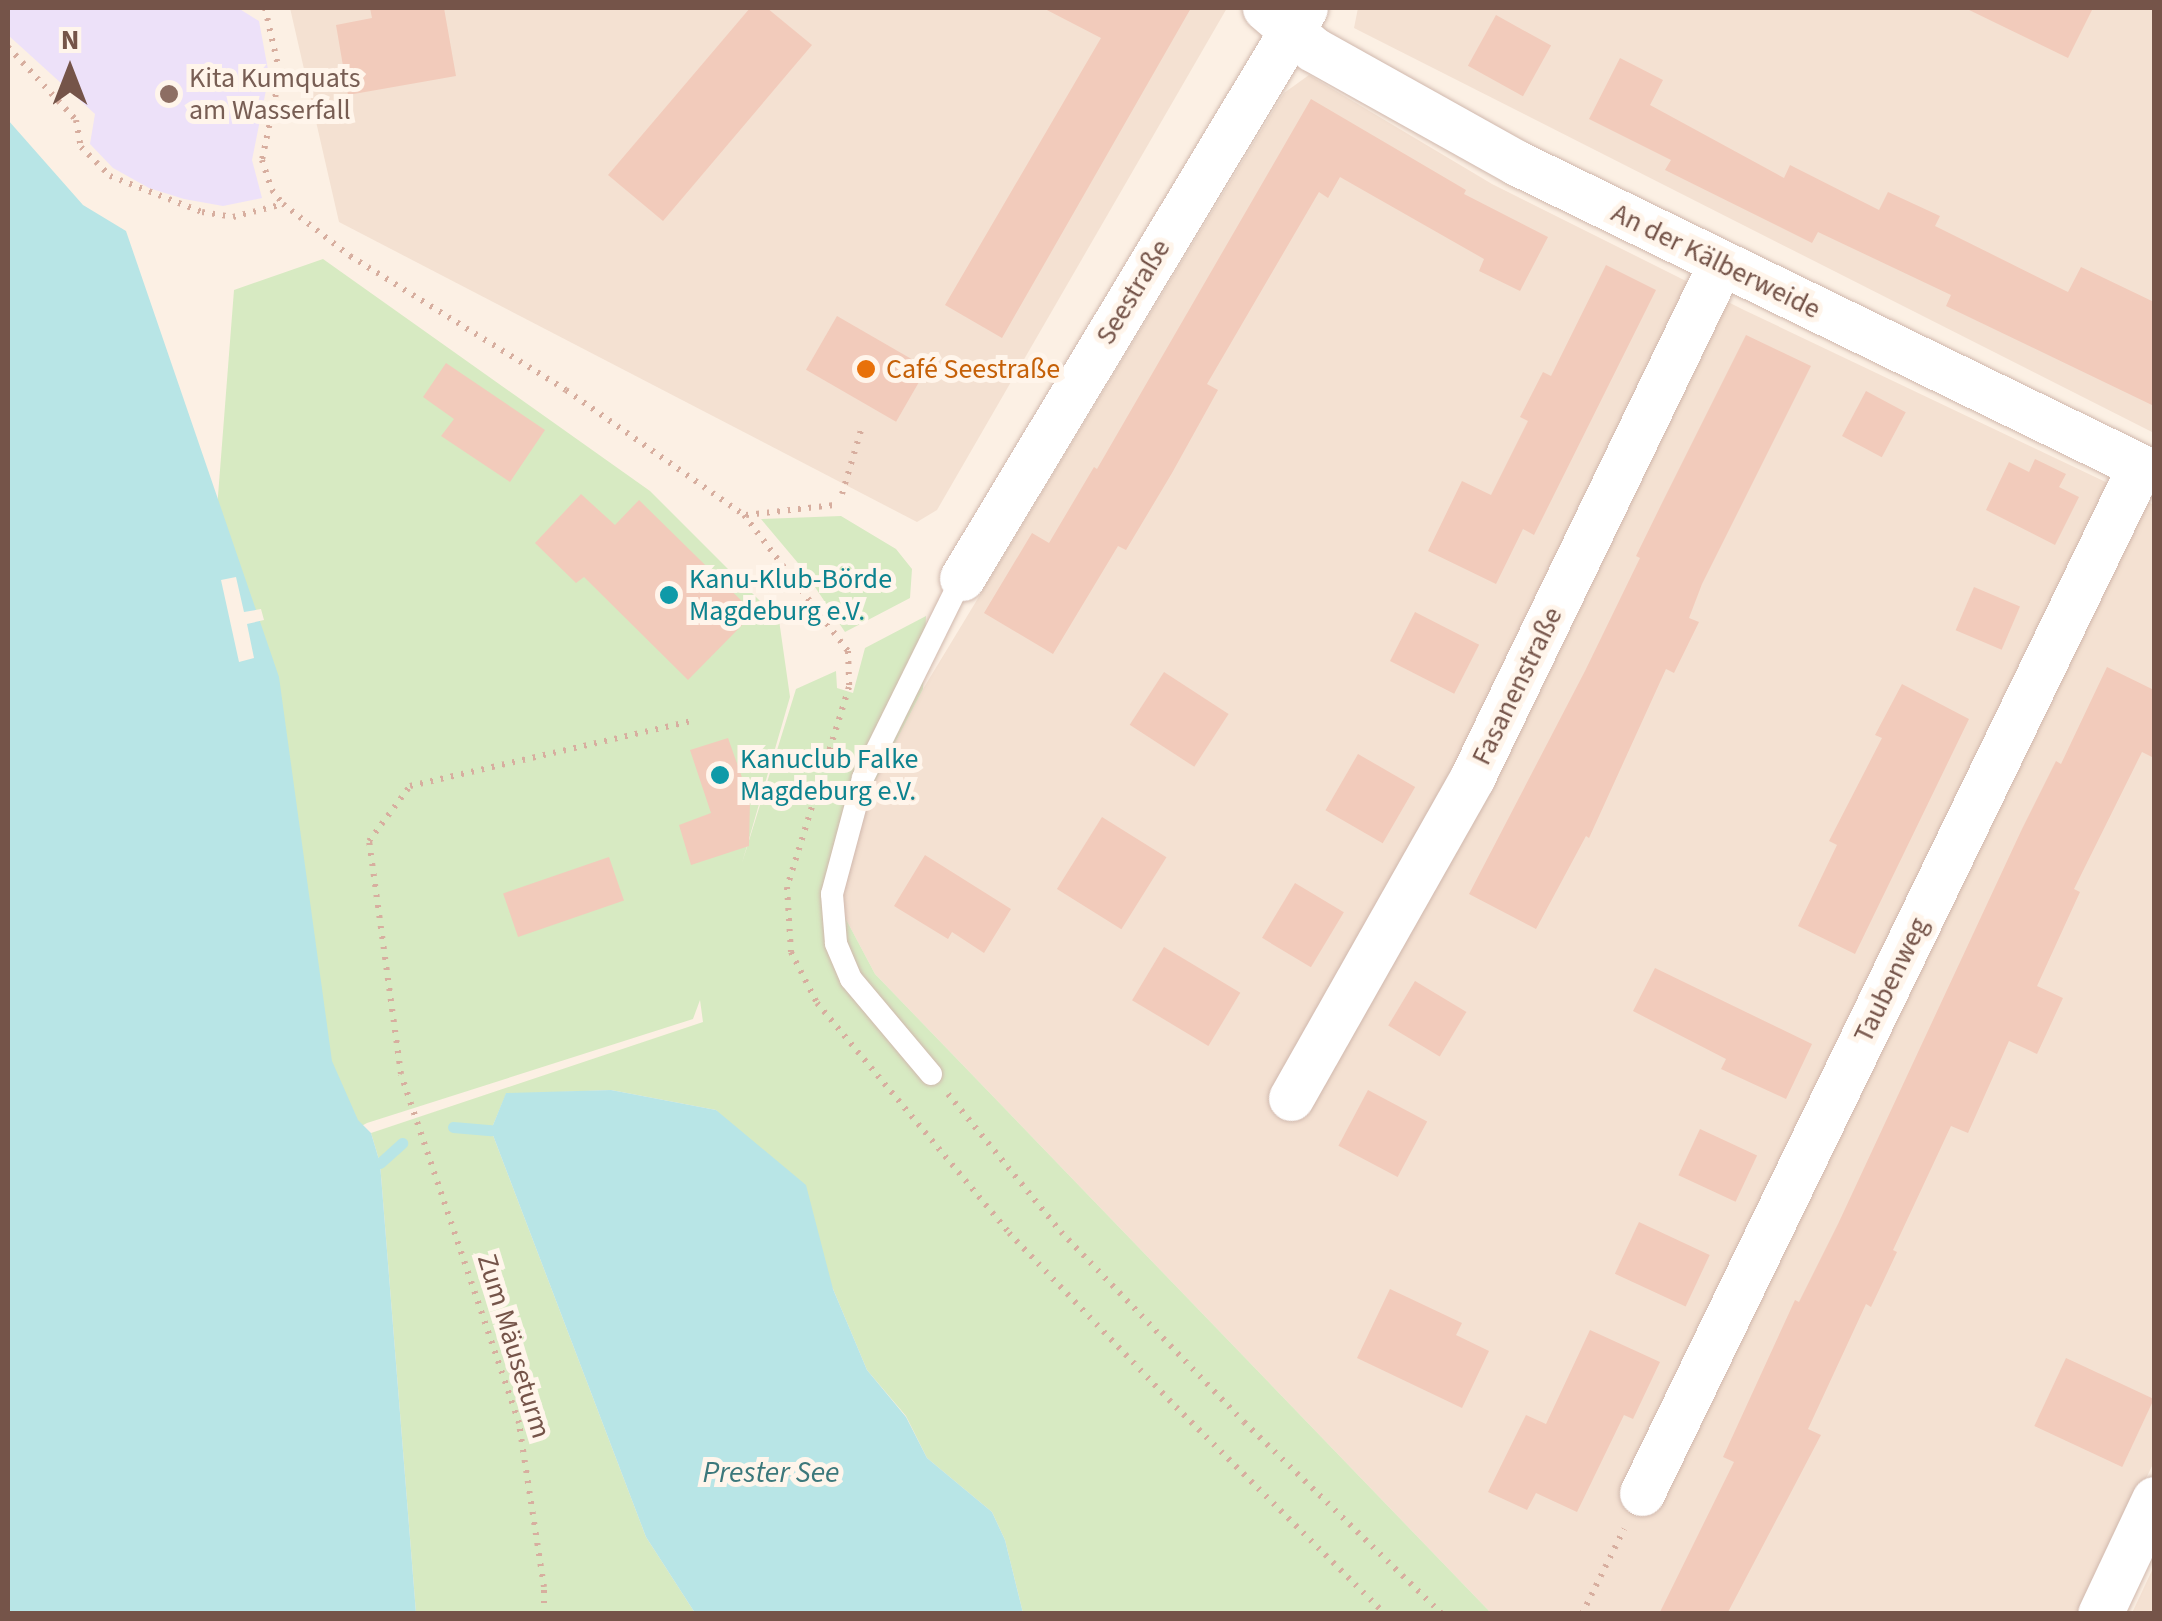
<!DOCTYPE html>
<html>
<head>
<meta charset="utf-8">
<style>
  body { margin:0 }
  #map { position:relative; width:2162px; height:1621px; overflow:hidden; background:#fcf0e4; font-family:"Source Sans 3",sans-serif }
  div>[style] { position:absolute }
  .residential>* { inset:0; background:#f4e1d2 }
  .education>* { inset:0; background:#ede1f9 }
  .green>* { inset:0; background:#d7eac2 }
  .water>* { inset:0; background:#b8e5e6 }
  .pier>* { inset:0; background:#fcf0e4 }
  .stream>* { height:11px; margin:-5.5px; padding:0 5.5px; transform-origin:5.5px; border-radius:5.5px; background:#b8e5e6 }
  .building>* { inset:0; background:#f2cbbb; transform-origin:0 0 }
  .path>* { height:6px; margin-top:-3px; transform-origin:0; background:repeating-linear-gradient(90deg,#d7ae9f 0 2.5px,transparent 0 10.5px) }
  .roads { filter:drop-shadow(0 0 2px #d0b8ad) drop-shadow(0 0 2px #d0b8ad) }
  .service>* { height:22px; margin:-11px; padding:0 11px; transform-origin:11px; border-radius:11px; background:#fff }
  .minor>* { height:45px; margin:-22.5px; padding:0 22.5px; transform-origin:22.5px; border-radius:22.5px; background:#fff }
  .dots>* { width:28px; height:28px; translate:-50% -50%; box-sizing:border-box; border:5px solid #fff5eb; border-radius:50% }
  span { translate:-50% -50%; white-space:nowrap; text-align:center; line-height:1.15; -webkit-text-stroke:10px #fff5eb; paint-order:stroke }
  .education-label { font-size:28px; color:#785e54 }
  .left { translate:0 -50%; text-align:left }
  .street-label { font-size:28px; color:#755449 }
  .food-label { font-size:28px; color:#c56008 }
  .culture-label { font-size:28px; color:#0d838f }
  .water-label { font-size:30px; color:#3c787b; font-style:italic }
  .frame { position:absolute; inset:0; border:10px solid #755449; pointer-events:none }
  .north { position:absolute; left:20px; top:20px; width:100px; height:100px; -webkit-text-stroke:8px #fff5eb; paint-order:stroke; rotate:0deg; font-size:28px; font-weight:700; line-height:40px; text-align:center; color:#755449 }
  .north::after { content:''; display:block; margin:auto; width:35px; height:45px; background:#755449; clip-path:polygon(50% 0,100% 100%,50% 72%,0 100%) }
</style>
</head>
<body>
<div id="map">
  <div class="residential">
    <i style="clip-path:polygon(290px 8px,1227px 8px,937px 510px,917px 522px,339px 222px)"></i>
    <i style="clip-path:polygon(1358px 8px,2154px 8px,2154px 433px,1354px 28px)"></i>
    <i style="clip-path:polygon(1309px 75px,1492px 184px,1744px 310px,2154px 505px,2154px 1462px,2080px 1613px,1491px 1613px,875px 974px,840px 908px,865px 801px,923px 689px,1284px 93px)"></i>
    <i style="clip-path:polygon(2154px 1566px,2154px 1613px,2132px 1613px)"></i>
  </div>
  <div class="education">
    <i style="clip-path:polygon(8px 8px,238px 8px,259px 21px,269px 75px,252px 160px,262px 198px,223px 206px,184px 199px,149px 188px,113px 168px,90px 144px,95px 114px,8px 35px)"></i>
  </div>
  <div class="green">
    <i style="clip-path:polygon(323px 259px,650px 491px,779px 620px,790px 697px,742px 863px,796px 689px,836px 671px,837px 688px,853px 693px,865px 648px,926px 616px,923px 689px,865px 801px,840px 908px,875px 974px,1491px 1613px,1023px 1613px,1005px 1540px,992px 1512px,927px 1458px,906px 1416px,867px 1370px,833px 1289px,716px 1110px,611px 1090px,506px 1094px,491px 1130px,646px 1537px,695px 1613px,416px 1613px,380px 1163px,371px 1133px,703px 1022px,700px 1000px,693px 1019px,367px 1123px,298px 1160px,212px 573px,234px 290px)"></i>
    <i style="clip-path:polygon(841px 516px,896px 549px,912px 569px,910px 598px,845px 632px,803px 569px,761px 519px)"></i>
  </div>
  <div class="water">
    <i style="clip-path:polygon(8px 120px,83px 205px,126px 231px,279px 677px,332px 1061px,358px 1120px,371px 1133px,380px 1163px,416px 1613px,8px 1613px)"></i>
    <i style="clip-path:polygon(611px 1090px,716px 1110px,806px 1185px,833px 1289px,867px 1370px,906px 1417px,927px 1458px,992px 1512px,1005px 1540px,1023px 1613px,695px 1613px,646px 1537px,491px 1130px,506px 1093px)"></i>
  </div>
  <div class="pier">
    <i style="clip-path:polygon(236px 577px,244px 612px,261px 609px,264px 620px,247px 624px,254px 658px,239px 662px,221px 580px)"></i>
  </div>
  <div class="stream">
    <i style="left:453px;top:1127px;width:38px;rotate:5deg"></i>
    <i style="left:380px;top:1163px;width:30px;rotate:-42deg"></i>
  </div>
  <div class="building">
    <i style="clip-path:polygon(370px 8px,444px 8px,456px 76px,348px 95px,336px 25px,372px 18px)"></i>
    <i style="clip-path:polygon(750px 8px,767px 8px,812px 45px,663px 221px,608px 175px)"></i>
    <i style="clip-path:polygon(1043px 8px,1191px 8px,1002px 338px,945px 305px,1101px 38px)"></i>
    <i style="clip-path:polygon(1965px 8px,2093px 8px,2068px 58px)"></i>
    <i style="left:1496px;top:15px;width:63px;height:58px;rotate:29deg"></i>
    <i style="clip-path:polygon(1620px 58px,1663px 80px,1650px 105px,1784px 178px,1790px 165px,1879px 210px,1888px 192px,1940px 216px,1935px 226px,2068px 292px,2081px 267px,2154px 302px,2154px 406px,1946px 306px,1951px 295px,1818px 232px,1812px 243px,1665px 170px,1671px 160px,1589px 119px)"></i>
    <i style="clip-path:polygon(1311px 99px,1466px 190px,1464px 194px,1548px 237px,1520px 291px,1479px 271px,1484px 259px,1340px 177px,1328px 198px,1319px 192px,1207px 384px,1218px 390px,1172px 473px,1126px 550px,1118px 546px,1053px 654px,984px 613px,1032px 533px,1049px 543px,1094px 467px,1097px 469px)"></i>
    <i style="clip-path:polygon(1606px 265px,1656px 290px,1534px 535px,1523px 529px,1496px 584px,1428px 551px,1462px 481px,1491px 495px,1528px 421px,1520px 417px,1543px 372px,1551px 376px)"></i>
    <i style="left:837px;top:316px;width:104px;height:62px;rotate:30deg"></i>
    <i style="clip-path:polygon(1746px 335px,1811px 366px,1702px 584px,1689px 618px,1699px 622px,1674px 673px,1666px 669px,1589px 838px,1586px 836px,1536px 929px,1469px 894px,1585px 671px,1640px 558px,1636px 556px,1662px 503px)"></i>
    <i style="clip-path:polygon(446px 363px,545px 430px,510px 482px,441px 436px,454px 419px,423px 397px)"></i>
    <i style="left:1866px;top:391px;width:45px;height:51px;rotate:28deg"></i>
    <i style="clip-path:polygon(2035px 459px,2066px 474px,2059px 487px,2079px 497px,2055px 545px,1986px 510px,2009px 462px,2029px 472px)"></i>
    <i style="clip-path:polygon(581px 494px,615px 525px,639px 500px,754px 613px,688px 680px,584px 577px,576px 583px,535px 543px)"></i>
    <i style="left:1974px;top:587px;width:50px;height:47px;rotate:23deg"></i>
    <i style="left:1415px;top:612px;width:72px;height:55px;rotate:27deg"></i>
    <i style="clip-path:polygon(2107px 667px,2154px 690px,2154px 758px,2142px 752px,2074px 889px,2080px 892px,2037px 986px,2063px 998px,2037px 1054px,2009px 1041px,1968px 1133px,1951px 1126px,1893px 1250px,1897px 1252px,1871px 1307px,1866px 1304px,1808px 1429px,1821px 1435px,1727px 1614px,1659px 1614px,1734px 1462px,1723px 1457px,1795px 1300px,1799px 1302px,1838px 1224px,2022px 829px,2056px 761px,2061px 764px)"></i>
    <i style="left:1164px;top:672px;width:77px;height:63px;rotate:33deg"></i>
    <i style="clip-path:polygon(1902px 684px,1969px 719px,1855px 954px,1798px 926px,1837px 845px,1829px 841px,1882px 738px,1875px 735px)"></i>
    <i style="clip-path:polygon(728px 738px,750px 800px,749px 846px,691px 865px,679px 825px,711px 813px,690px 750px)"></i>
    <i style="left:1358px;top:754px;width:66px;height:65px;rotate:30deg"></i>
    <i style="left:1102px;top:817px;width:76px;height:85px;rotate:32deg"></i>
    <i style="clip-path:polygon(925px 855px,1011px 909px,984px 953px,952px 932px,948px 939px,894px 906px)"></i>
    <i style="left:609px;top:857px;width:46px;height:112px;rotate:71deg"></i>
    <i style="left:1295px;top:883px;width:57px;height:64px;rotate:31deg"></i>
    <i style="left:1164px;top:947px;width:89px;height:62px;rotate:31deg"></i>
    <i style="clip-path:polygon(1655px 968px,1812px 1044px,1786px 1099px,1721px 1069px,1726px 1059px,1633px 1011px)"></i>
    <i style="left:1415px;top:981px;width:60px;height:52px;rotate:31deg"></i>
    <i style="left:1368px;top:1090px;width:67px;height:63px;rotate:28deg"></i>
    <i style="left:1700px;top:1129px;width:63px;height:51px;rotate:25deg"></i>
    <i style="left:1639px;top:1222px;width:78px;height:57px;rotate:25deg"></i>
    <i style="clip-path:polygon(1390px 1289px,1462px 1323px,1456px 1335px,1489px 1351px,1462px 1408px,1357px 1358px)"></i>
    <i style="clip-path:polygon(1590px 1330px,1660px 1362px,1633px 1419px,1624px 1415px,1577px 1512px,1536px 1493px,1527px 1510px,1488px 1492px,1526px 1415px,1546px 1424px)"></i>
    <i style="left:2066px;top:1358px;width:97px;height:75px;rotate:25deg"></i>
  </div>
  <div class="path">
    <i style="left:265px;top:8px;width:68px;rotate:77.2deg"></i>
    <i style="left:280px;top:74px;width:88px;rotate:101.8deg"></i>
    <i style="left:262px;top:160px;width:32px;rotate:72deg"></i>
    <i style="left:272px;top:190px;width:18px;rotate:52deg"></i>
    <i style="left:283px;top:204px;width:85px;rotate:37.8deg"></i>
    <i style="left:350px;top:256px;width:254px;rotate:31.8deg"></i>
    <i style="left:566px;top:390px;width:218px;rotate:35.1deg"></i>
    <i style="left:744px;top:515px;width:171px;rotate:52.6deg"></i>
    <i style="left:848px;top:651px;width:36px;rotate:88deg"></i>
    <i style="left:849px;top:687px;width:209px;rotate:107.2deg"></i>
    <i style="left:787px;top:887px;width:65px;rotate:86.5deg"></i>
    <i style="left:791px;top:952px;width:57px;rotate:63deg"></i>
    <i style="left:817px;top:1003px;width:300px;rotate:50.1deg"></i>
    <i style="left:1009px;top:1233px;width:241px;rotate:46.2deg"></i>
    <i style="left:1176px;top:1407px;width:294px;rotate:44.7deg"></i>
    <i style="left:8px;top:47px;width:100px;rotate:47deg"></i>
    <i style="left:76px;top:120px;width:27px;rotate:80deg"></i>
    <i style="left:81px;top:147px;width:41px;rotate:45deg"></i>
    <i style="left:110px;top:176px;width:99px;rotate:21.4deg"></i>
    <i style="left:202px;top:212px;width:31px;rotate:9deg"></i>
    <i style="left:233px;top:217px;width:52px;rotate:-14.6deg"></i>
    <i style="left:842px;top:494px;width:70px;rotate:-73.4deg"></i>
    <i style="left:746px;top:515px;width:89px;rotate:-6.5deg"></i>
    <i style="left:948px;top:1094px;width:178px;rotate:50.7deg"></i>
    <i style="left:1061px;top:1232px;width:264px;rotate:46.1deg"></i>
    <i style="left:1244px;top:1422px;width:276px;rotate:44.1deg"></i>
    <i style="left:544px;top:1614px;width:27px;rotate:-90deg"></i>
    <i style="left:544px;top:1587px;width:166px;rotate:-98.7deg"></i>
    <i style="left:519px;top:1423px;width:368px;rotate:-108.7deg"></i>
    <i style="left:401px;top:1074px;width:235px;rotate:-97.8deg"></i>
    <i style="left:369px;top:841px;width:69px;rotate:-53.3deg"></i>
    <i style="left:410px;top:786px;width:293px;rotate:-13deg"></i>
    <i style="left:1582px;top:1614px;width:95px;rotate:-63.7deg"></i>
  </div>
  <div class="roads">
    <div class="service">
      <i style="left:931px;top:1074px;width:124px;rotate:-130.1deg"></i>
      <i style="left:851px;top:979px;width:39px;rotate:-113deg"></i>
      <i style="left:836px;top:943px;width:49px;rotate:-94.7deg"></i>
      <i style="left:832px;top:894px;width:120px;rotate:-75deg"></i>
      <i style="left:863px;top:778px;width:223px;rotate:-63.7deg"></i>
    </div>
    <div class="minor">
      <i style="left:1265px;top:8px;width:63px;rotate:40.5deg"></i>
      <i style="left:1313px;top:49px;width:234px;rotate:29.2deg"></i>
      <i style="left:1517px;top:163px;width:708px;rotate:25.95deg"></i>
      <i style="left:962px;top:578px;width:665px;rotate:-58.96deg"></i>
      <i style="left:1291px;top:1098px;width:368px;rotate:-60.5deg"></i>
      <i style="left:1472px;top:778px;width:572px;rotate:-64.2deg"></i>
      <i style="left:1642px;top:1493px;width:1141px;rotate:-64.13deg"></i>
      <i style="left:2100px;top:1614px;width:127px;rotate:-64.8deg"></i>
    </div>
  </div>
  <div class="dots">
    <i style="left:169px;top:94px;background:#8d6e63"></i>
    <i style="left:866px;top:369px;background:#e8710a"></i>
    <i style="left:669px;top:595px;background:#0f9aa8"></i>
    <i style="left:720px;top:775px;background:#0f9aa8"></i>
  </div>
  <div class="education-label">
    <span class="left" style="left:189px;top:94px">Kita Kumquats<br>am Wasserfall</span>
  </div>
  <div class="street-label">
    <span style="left:1716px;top:261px;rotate:26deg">An der Kälberweide</span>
    <span style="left:1133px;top:292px;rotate:-59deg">Seestraße</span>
    <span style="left:1517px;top:686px;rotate:-64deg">Fasanenstraße</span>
    <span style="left:1891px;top:980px;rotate:-64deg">Taubenweg</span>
    <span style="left:514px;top:1346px;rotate:73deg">Zum Mäuseturm</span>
  </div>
  <div class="food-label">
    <span class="left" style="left:886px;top:369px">Café Seestraße</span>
  </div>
  <div class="culture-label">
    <span class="left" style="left:689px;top:595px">Kanu-Klub-Börde<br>Magdeburg e.V.</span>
    <span class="left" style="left:740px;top:775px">Kanuclub Falke<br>Magdeburg e.V.</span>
  </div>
  <div class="water-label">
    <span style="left:771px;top:1473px">Prester See</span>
  </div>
  <div class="frame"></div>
  <div class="north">N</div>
</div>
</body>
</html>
